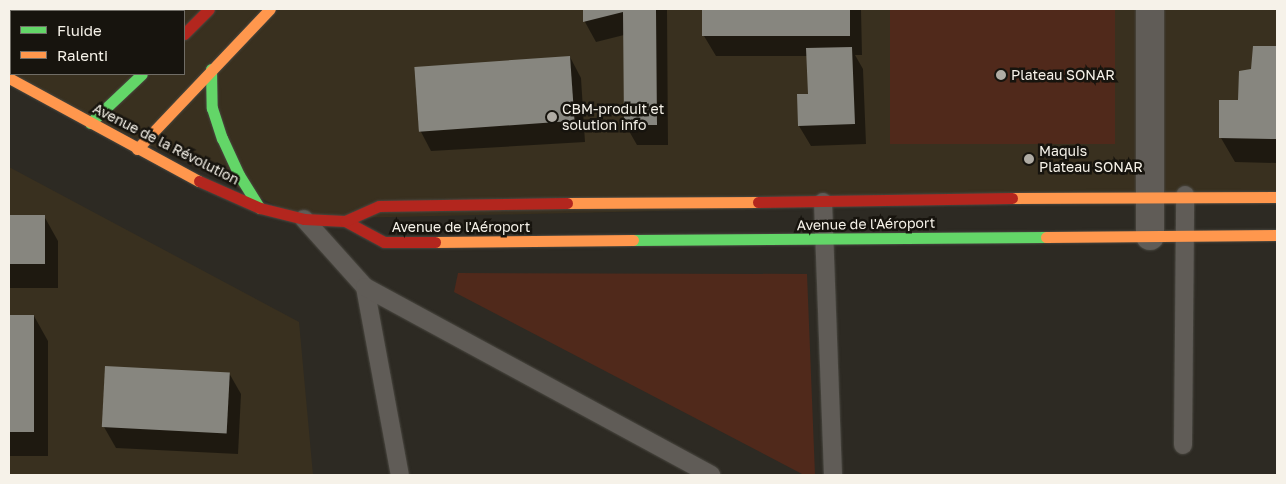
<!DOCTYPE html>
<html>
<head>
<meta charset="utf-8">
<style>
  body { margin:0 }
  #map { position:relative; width:1286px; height:484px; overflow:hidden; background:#2d2a23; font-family:"Golos Text",sans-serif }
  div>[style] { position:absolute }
  .built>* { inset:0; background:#39301f }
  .green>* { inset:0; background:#50291b; transform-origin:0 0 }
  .shadow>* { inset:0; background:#0007 }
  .building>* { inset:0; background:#87867f; transform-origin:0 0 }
  .roads { filter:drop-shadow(0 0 1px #4a4841) drop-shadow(0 0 1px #4a4841) }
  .lane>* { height:18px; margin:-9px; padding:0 9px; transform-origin:9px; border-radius:9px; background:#605c57 }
  .street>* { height:28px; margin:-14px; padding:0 14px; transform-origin:14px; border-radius:14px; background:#605c57 }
  .fast>* { height:11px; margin:-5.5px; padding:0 5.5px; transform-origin:5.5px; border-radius:5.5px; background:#63d668 }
  .slow>* { height:11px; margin:-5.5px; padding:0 5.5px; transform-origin:5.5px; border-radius:5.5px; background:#ff974d }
  .jam>* { height:11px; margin:-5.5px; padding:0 5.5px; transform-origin:5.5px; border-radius:5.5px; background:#b3261e }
  .dots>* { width:14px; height:14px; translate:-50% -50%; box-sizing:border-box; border:2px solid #17140e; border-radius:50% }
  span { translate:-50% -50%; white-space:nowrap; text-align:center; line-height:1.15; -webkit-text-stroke:5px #17140e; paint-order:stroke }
  .poi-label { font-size:14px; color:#f6f2e9 }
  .left { translate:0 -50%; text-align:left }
  .street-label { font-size:14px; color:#f6f2e9 }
  .frame { position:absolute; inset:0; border:10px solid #f6f2e9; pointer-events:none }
  .legend { position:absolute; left:10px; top:10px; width:175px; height:65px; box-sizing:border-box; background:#17140e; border:1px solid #706d66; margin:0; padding:6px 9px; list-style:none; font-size:15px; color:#f6f2e9 }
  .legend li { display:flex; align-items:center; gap:10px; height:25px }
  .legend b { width:25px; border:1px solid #706d66 }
</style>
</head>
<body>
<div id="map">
  <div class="built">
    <i style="clip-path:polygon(evenodd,9px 9px,1277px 9px,1277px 197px,304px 219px,9px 78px,9px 9px,11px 11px,184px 11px,184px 74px,11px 74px,11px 11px)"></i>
    <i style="clip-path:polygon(9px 167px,299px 322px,313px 475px,9px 475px)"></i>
  </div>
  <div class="green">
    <i style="left:890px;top:9px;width:225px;height:135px"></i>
    <i style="clip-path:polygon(458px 273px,807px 274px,815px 475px,804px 475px,454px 292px)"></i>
  </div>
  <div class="shadow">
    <i style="clip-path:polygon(584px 9px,667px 9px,668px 145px,637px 145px,625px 124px,624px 35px,596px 42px,585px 22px)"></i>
    <i style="clip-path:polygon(704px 9px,861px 9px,862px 55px,855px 55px,863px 69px,866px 144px,811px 146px,799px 126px,809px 95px,808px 56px,716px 56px,704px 36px)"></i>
    <i style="clip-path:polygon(1254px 47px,1277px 47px,1277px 163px,1235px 162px,1221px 138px,1252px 70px)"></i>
    <i style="clip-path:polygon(570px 57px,581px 78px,585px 142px,431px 151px,420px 130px)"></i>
    <i style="clip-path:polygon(9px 216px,44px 216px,58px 241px,58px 288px,9px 288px)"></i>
    <i style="clip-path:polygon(9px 316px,34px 316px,48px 341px,48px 456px,9px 456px)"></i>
    <i style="clip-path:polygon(106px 367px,229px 373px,241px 394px,238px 454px,116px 448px,104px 427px)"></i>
  </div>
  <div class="building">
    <i style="clip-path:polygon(583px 9px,656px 9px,657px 125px,624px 125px,623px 12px,583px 22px)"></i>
    <i style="left:702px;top:9px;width:148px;height:27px"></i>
    <i style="clip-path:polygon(1253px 46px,1277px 46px,1277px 139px,1219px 138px,1219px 100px,1238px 100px,1239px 71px,1251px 69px)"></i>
    <i style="clip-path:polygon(852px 47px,855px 124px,798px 126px,797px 94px,808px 94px,806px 48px)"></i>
    <i style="left:570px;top:56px;width:65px;height:156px;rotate:86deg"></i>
    <i style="left:9px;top:215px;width:36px;height:49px"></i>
    <i style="left:9px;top:315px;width:25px;height:117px"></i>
    <i style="left:105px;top:366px;width:125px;height:61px;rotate:3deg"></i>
  </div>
  <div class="roads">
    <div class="lane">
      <i style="left:823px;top:202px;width:273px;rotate:87.9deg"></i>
      <i style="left:304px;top:219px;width:91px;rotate:48.1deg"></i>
      <i style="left:365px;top:287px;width:191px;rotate:79.5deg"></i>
      <i style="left:365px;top:287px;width:394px;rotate:28.5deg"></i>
      <i style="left:1183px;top:445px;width:250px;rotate:-89.5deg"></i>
    </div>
    <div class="street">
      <i style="left:1150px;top:9px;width:227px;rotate:90deg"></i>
    </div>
    <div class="fast">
      <i style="left:211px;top:69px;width:39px;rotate:89deg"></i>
      <i style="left:212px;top:108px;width:32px;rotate:72deg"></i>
      <i style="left:222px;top:138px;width:41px;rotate:65.3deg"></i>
      <i style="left:239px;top:175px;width:39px;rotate:58deg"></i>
      <i style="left:90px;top:123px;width:71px;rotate:-43.3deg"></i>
      <i style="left:633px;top:240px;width:413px;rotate:-0.4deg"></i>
    </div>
    <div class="slow">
      <i style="left:9px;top:78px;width:216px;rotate:28.5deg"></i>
      <i style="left:137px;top:149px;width:193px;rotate:-46.5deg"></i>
      <i style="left:1012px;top:198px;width:265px;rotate:-0.2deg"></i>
      <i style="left:567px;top:203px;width:191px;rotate:-0.3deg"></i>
      <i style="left:1046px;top:237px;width:231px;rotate:-0.5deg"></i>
      <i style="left:435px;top:242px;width:198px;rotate:-0.6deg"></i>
    </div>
    <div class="jam">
      <i style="left:184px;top:34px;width:35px;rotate:-45deg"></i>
      <i style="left:199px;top:181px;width:67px;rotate:23.9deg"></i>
      <i style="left:260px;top:208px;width:45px;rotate:14deg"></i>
      <i style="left:304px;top:219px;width:41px;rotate:2.8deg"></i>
      <i style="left:345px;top:221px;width:44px;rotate:28.3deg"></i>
      <i style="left:384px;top:242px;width:51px"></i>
      <i style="left:758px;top:202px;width:254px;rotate:-0.9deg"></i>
      <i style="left:345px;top:221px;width:37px;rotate:-24deg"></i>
      <i style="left:379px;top:206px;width:188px;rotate:-0.9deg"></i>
    </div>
  </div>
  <div class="dots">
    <i style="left:1001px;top:75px;background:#b0aca4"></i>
    <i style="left:552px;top:117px;background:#b0aca4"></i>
    <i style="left:1029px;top:159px;background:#b0aca4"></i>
  </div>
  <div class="poi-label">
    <span class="left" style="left:1011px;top:75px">Plateau SONAR</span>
    <span class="left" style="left:562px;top:117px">CBM-produit et<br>solution info</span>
    <span class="left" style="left:1039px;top:159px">Maquis<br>Plateau SONAR</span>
  </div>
  <div class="street-label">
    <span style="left:166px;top:144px;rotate:27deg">Avenue de la Révolution</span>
    <span style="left:866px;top:224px;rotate:-1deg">Avenue de l'Aéroport</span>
    <span style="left:461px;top:227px">Avenue de l'Aéroport</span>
  </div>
  <div class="frame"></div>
  <ul class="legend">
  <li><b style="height:6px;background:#63d668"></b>Fluide</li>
  <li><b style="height:6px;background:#ff974d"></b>Ralenti</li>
  </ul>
</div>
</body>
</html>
